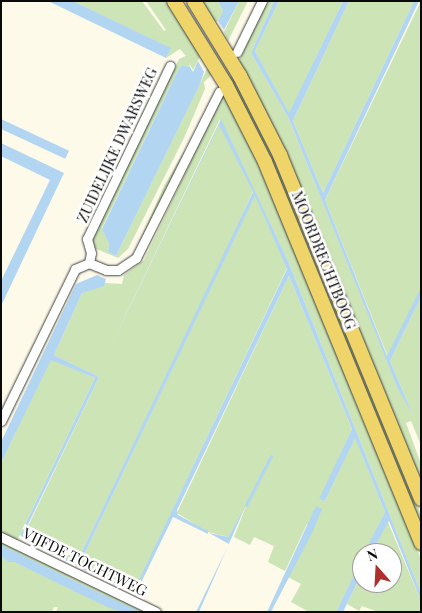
<!DOCTYPE html>
<html>
<head>
<meta charset="utf-8">
<style>
  body { margin:0 }
  #map { position:relative; width:422px; height:613px; overflow:hidden; background:#fdfae9; font-family:"Playfair Display",serif }
  div>[style] { position:absolute }
  .green>* { inset:0; background:#cce4b6 }
  .water>* { inset:0; background:#b2d6f1; transform-origin:0 0 }
  .stream>* { height:3px; margin:-1.5px; padding:0 1.5px; transform-origin:1.5px; border-radius:1.5px; background:#b2d6f1 }
  .roads { filter:drop-shadow(0 0 1px #3d3d3d) drop-shadow(0 0 1px #3d3d3d) }
  .street>* { height:9px; margin:-4.5px; padding:0 4.5px; transform-origin:4.5px; border-radius:4.5px; background:#fff }
  .primary>* { height:14px; margin:-7px; padding:0 7px; transform-origin:7px; border-radius:7px; background:#eed469 }
  span { translate:-50% -50%; white-space:nowrap; text-align:center; line-height:1.15; -webkit-text-stroke:5px #fff; paint-order:stroke }
  .street-label { font-size:15px; color:#0a0a0a }
  .frame { position:absolute; inset:0; border:2px solid #0a0a0a; pointer-events:none }
  .north { position:absolute; left:352px; top:543px; width:50px; height:50px; box-sizing:border-box; background:#fff; border:1px solid #9d9d9d; border-radius:50%; rotate:341deg; font-size:14px; font-weight:700; line-height:20px; text-align:center; color:#0a0a0a }
  .north::after { content:''; display:block; margin:auto; width:18px; height:22px; background:#af2e2e; clip-path:polygon(50% 0,100% 100%,50% 72%,0 100%) }
</style>
</head>
<body>
<div id="map">
  <div class="green">
    <i style="clip-path:polygon(73px 1px,142px 1px,164px 31px,166px 30px,146px 1px,166px 1px,201px 55px,193px 70px,189px 63px,190px 67px,182px 65px,178px 70px,102px 228px,109px 244px,108px 252px,116px 256px,208px 67px,213px 74px,204px 82px,205px 89px,184px 138px,128px 249px,118px 258px,94px 248px,92px 239px,179px 59px,186px 56px,180px 49px,166px 58px,170px 48px)"></i>
    <i style="clip-path:polygon(201px 1px,218px 1px,223px 11px,218px 21px,214px 22px)"></i>
    <i style="clip-path:polygon(239px 1px,248px 1px,228px 41px,224px 32px)"></i>
    <i style="clip-path:polygon(267px 1px,274px 1px,251px 53px,289px 119px,398px 388px,414px 417px,390px 361px,421px 297px,421px 445px,411px 421px,406px 423px,421px 464px,421px 482px,294px 172px,239px 60px)"></i>
    <i style="clip-path:polygon(279px 1px,343px 1px,289px 114px,255px 51px)"></i>
    <i style="clip-path:polygon(349px 1px,414px 1px,323px 193px,293px 121px)"></i>
    <i style="clip-path:polygon(421px 1px,421px 287px,388px 357px,325px 200px)"></i>
    <i style="clip-path:polygon(232px 75px,265px 138px,321px 265px,421px 515px,421px 527px,295px 215px,230px 80px)"></i>
    <i style="clip-path:polygon(223px 94px,260px 165px,421px 559px,421px 593px,288px 261px,220px 119px,103px 362px,219px 124px,253px 191px,232px 238px,78px 560px,73px 561px,23px 537px,99px 377px,54px 355px,82px 293px,105px 283px,122px 284px,124px 275px,144px 260px)"></i>
    <i style="clip-path:polygon(186px 148px,163px 198px,134px 254px,164px 186px)"></i>
    <i style="clip-path:polygon(255px 195px,287px 268px,136px 587px,129px 587px,94px 573px,82px 566px,81px 561px)"></i>
    <i style="clip-path:polygon(289px 276px,352px 429px,320px 499px,325px 501px,355px 437px,385px 512px,336px 612px,309px 612px,291px 602px,301px 584px,288px 577px,288px 573px,310px 532px,307px 524px,285px 571px,268px 562px,274px 546px,254px 537px,250px 545px,234px 537px,246px 506px,228px 537px,208px 532px,177px 513px)"></i>
    <i style="clip-path:polygon(51px 359px,95px 378px,17px 541px,1px 533px,1px 463px)"></i>
    <i style="clip-path:polygon(387px 520px,421px 601px,421px 612px,378px 612px,362px 606px,359px 611px,347px 604px,362px 573px,362px 583px,392px 583px,392px 553px,371px 553px)"></i>
    <i style="clip-path:polygon(1px 540px,151px 612px,141px 612px,95px 591px,1px 545px)"></i>
    <i style="clip-path:polygon(1px 556px,8px 562px,14px 562px,120px 612px,56px 612px,58px 607px,54px 607px,52px 612px,1px 612px)"></i>
  </div>
  <div class="water">
    <i style="clip-path:polygon(48px 1px,73px 1px,171px 48px,166px 58px)"></i>
    <i style="clip-path:polygon(218px 1px,239px 1px,224px 30px,218px 21px,223px 11px)"></i>
    <i style="clip-path:polygon(274px 1px,279px 1px,255px 51px,289px 113px,343px 1px,349px 1px,293px 121px,323px 193px,414px 1px,419px 1px,325px 200px,387px 356px,421px 287px,421px 297px,390px 361px,414px 417px,398px 389px,289px 119px,251px 53px)"></i>
    <i style="clip-path:polygon(198px 61px,204px 72px,200px 84px,116px 256px,108px 252px,109px 244px,102px 229px,178px 70px,182px 65px,190px 67px,193px 72px)"></i>
    <i style="left:1px;top:119px;width:75px;height:9px;rotate:25deg"></i>
    <i style="clip-path:polygon(221px 119px,288px 261px,421px 593px,421px 601px,389px 521px,371px 553px,364px 553px,385px 512px,355px 438px,325px 501px,319px 499px,352px 429px,289px 276px,177px 510px,178px 515px,208px 531px,208px 534px,173px 517px,137px 591px,144px 597px,106px 579px,136px 586px,287px 269px,255px 196px,81px 561px,82px 566px,94px 572px,93px 574px,49px 552px,51px 550px,73px 561px,78px 560px,253px 192px,219px 125px,103px 362px)"></i>
    <i style="clip-path:polygon(1px 143px,64px 173px,1px 306px,1px 281px,50px 180px,1px 156px)"></i>
    <i style="clip-path:polygon(97px 275px,106px 279px,104px 286px,82px 293px,54px 355px,99px 377px,23px 535px,34px 545px,20px 535px,95px 378px,51px 360px,1px 463px,1px 442px,76px 284px)"></i>
    <i style="clip-path:polygon(246px 505px,199px 612px,196px 612px,229px 544px,209px 533px,228px 537px)"></i>
    <i style="clip-path:polygon(316px 506px,322px 509px,313px 531px,271px 612px,267px 612px)"></i>
    <i style="clip-path:polygon(1px 545px,95px 591px,141px 612px,120px 612px,107px 607px,14px 562px,8px 562px,1px 556px)"></i>
    <i style="clip-path:polygon(362px 558px,362px 573px,343px 612px,336px 612px)"></i>
  </div>
  <div class="stream">
    <i style="left:246px;top:505px;width:55px;rotate:-63deg"></i>
  </div>
  <div class="roads">
    <div class="street">
      <i style="left:237px;top:52px;width:57px;rotate:-63.9deg"></i>
      <i style="left:89px;top:263px;width:10px;rotate:-79deg"></i>
      <i style="left:91px;top:253px;width:15px;rotate:-106deg"></i>
      <i style="left:87px;top:239px;width:192px;rotate:-64.4deg"></i>
      <i style="left:1px;top:421px;width:169px;rotate:-64deg"></i>
      <i style="left:75px;top:269px;width:15px;rotate:-23deg"></i>
      <i style="left:89px;top:263px;width:18px;rotate:22deg"></i>
      <i style="left:106px;top:270px;width:12px"></i>
      <i style="left:118px;top:270px;width:22px;rotate:-34deg"></i>
      <i style="left:136px;top:258px;width:186px;rotate:-63.4deg"></i>
      <i style="left:1px;top:537px;width:172px;rotate:25.8deg"></i>
    </div>
    <div class="primary">
      <i style="left:174px;top:1px;width:99px;rotate:58.2deg"></i>
      <i style="left:226px;top:85px;width:86px;rotate:63.1deg"></i>
      <i style="left:265px;top:162px;width:412px;rotate:67.7deg"></i>
      <i style="left:194px;top:1px;width:88px;rotate:58.5deg"></i>
      <i style="left:240px;top:76px;width:89px;rotate:63.1deg"></i>
      <i style="left:280px;top:155px;width:372px;rotate:67.7deg"></i>
    </div>
  </div>
  <div class="street-label">
    <span style="left:117px;top:145px;rotate:-65deg">ZUIDELIJKE DWARSWEG</span>
    <span style="left:324px;top:260px;rotate:68deg">MOORDRECHTBOOG</span>
    <span style="left:85px;top:562px;rotate:26deg">VIJFDE TOCHTWEG</span>
  </div>
  <div class="frame"></div>
  <div class="north">N</div>
</div>
</body>
</html>
